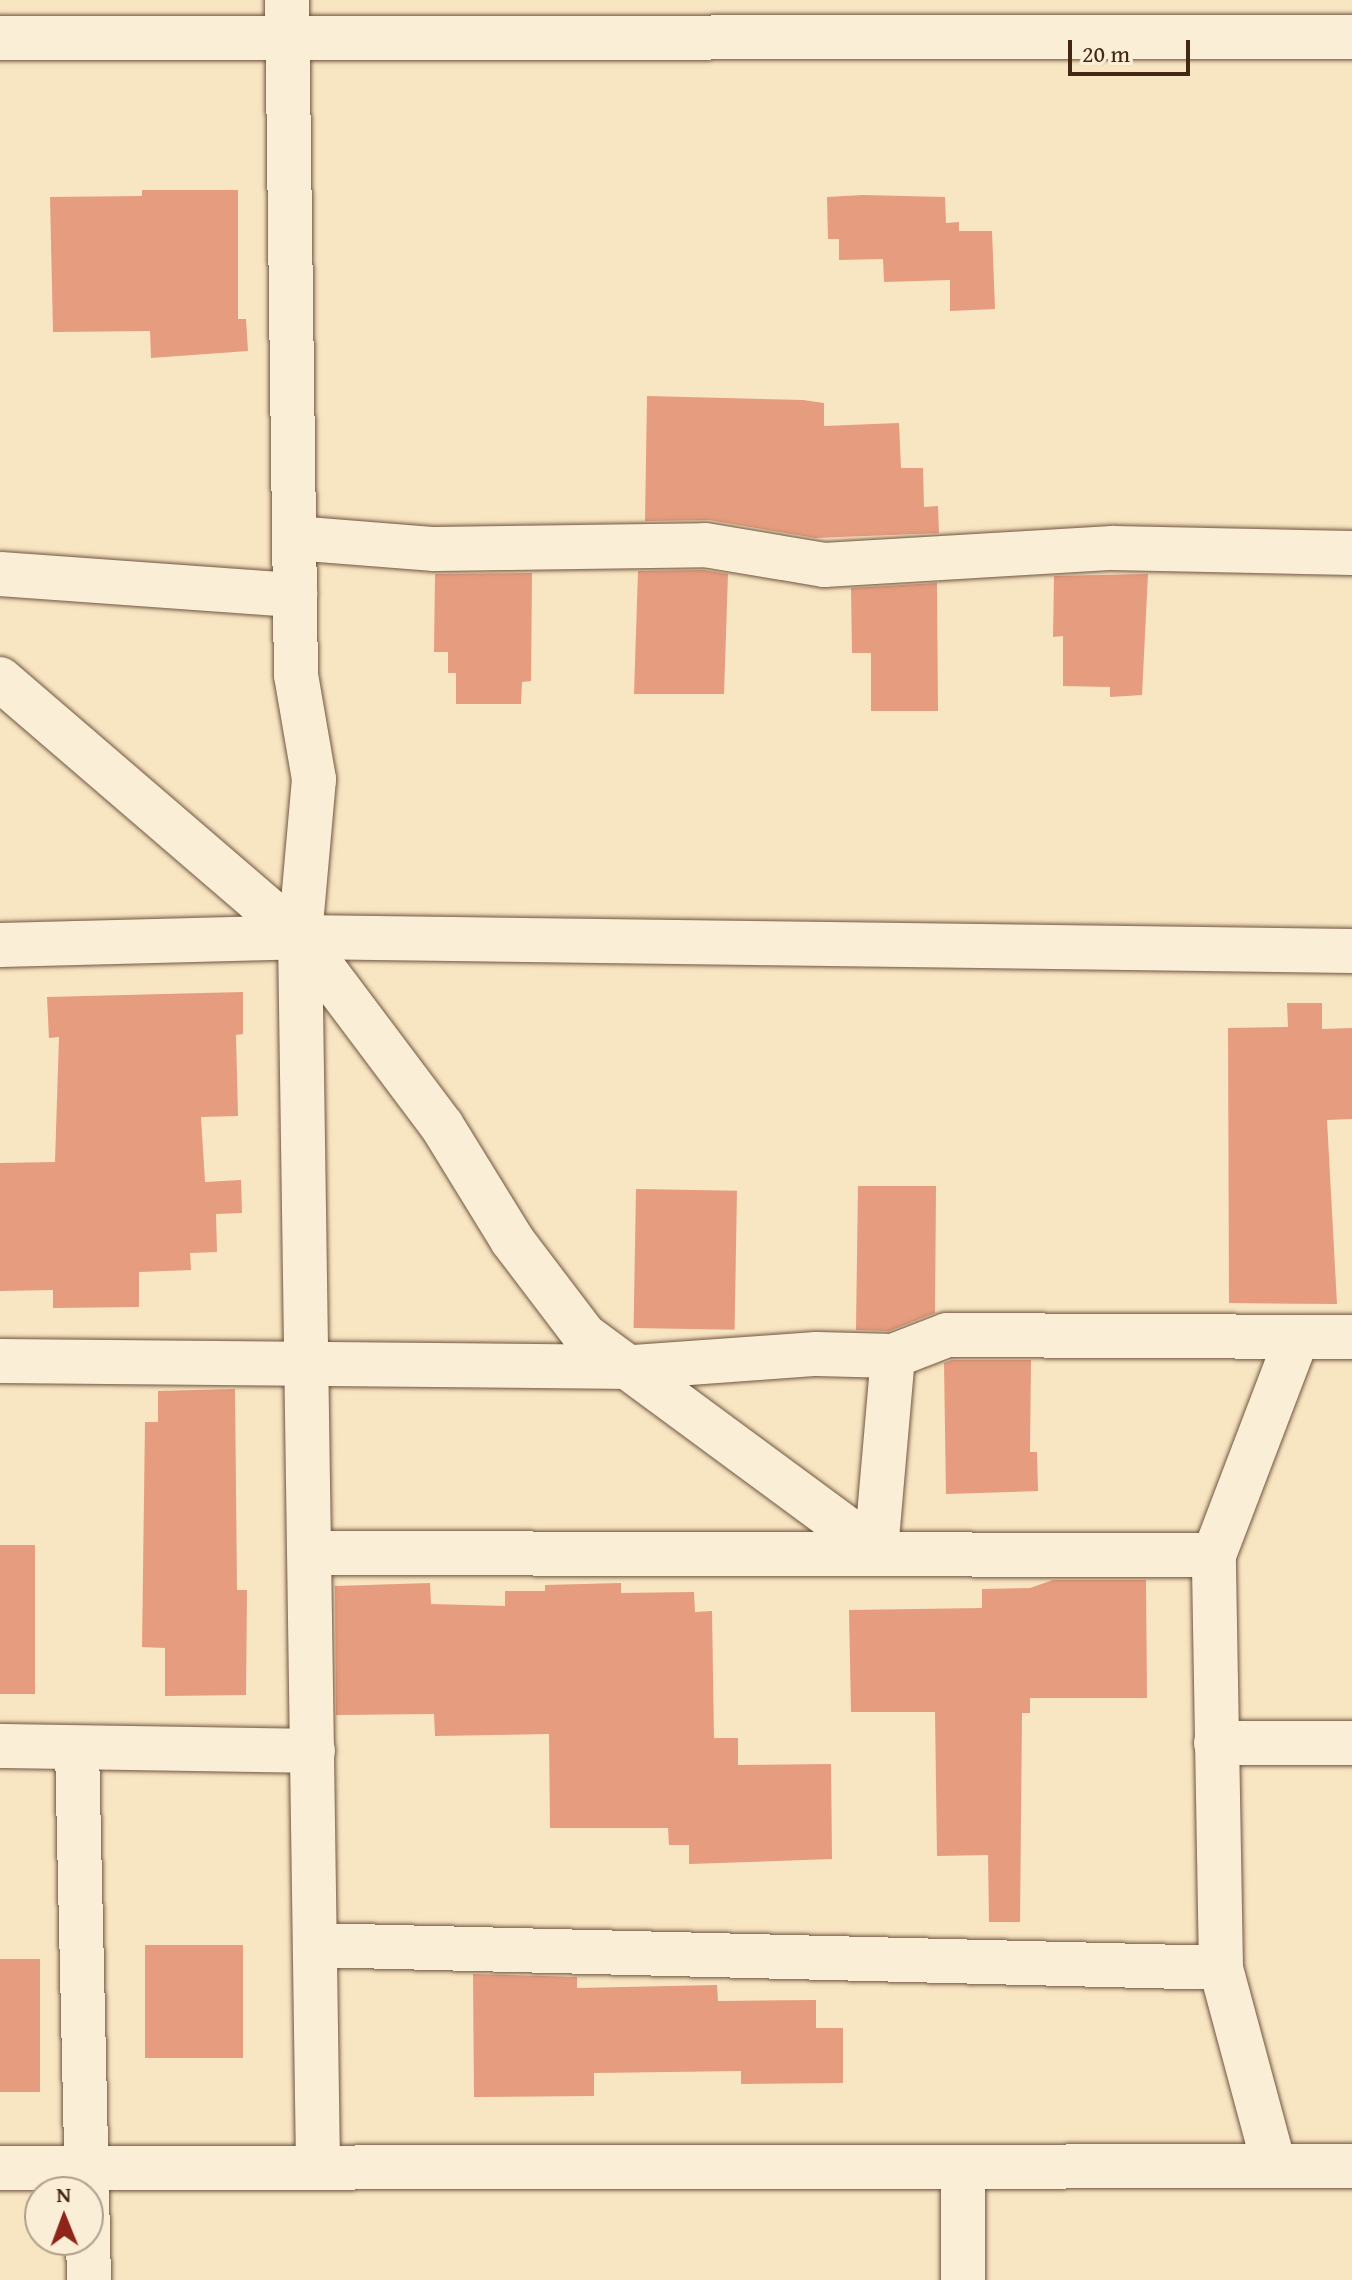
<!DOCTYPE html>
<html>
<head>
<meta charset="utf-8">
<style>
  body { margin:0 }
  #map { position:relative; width:1352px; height:2280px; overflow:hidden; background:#f8e5c2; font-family:"Gentium Book Plus",serif }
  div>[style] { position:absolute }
  .building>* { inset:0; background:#e69c7e; transform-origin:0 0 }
  .roads { filter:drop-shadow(0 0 2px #705640) drop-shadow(0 0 2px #705640) }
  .minor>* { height:44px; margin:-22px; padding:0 22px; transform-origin:22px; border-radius:22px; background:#faeed7 }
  span { translate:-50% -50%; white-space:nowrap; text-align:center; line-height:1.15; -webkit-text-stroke:6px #faeed7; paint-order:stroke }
  .north { position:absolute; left:24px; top:2176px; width:80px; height:80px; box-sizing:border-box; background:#faeed7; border:2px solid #b19e89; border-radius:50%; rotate:359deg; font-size:22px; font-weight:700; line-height:32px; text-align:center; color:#432614 }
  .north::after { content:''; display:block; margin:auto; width:28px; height:36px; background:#8f2418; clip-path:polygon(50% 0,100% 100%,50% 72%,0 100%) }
  .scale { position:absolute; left:1068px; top:40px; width:122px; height:36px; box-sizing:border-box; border:4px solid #432614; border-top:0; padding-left:10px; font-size:24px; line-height:28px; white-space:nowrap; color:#432614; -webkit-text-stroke:6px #faeed7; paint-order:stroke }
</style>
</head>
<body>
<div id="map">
  <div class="building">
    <i style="clip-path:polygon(142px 190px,238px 190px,238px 319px,246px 319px,248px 351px,151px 358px,150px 331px,53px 332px,50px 197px,142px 196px)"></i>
    <i style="clip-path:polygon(863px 195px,945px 197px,946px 223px,959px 222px,959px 231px,992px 231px,995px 309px,950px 311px,950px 280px,884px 282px,883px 259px,839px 260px,839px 239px,828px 239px,827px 197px)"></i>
    <i style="clip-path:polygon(647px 396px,803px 400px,824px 403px,824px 426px,899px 423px,901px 468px,923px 468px,924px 507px,938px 506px,939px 533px,815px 538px,709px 520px,645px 521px)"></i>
    <i style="clip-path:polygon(703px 570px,728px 574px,724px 694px,634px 694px,638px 571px)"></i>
    <i style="clip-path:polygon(532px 573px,531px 681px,522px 682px,521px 704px,456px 704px,456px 673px,448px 673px,448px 652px,434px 652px,435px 574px)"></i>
    <i style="clip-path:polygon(1148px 574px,1142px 695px,1110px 697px,1110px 687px,1063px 686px,1063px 636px,1053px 637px,1054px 576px)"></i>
    <i style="clip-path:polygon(937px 583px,938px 711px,871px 711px,871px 653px,852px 653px,851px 588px)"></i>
    <i style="clip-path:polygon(243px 992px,243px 1034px,236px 1035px,238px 1116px,201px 1117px,205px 1182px,241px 1180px,242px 1213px,216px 1214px,217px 1252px,190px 1253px,191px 1270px,139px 1272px,139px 1307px,53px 1308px,53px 1290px,0 1291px,0 1163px,55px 1162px,59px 1037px,49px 1038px,47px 997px)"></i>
    <i style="clip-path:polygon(1287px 1003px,1322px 1003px,1322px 1029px,1352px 1028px,1352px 1119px,1327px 1120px,1337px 1304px,1229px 1303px,1228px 1028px,1288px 1027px)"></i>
    <i style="clip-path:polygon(858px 1186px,936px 1186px,935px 1313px,889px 1331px,856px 1330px)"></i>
    <i style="left:636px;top:1189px;width:101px;height:139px;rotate:1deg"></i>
    <i style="clip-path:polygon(952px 1360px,1031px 1360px,1030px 1452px,1037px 1452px,1038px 1491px,946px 1494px,944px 1363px)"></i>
    <i style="clip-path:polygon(235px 1389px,237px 1590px,247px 1590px,246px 1695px,165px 1696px,165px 1648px,142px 1647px,145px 1422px,158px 1422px,158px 1391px)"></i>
    <i style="left:0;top:1545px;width:35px;height:149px"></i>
    <i style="clip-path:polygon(1053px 1580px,1146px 1580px,1147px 1698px,1030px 1698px,1030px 1713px,1022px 1713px,1020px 1922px,989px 1922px,988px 1855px,937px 1856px,935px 1712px,851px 1712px,849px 1610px,982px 1608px,982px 1589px,1030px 1588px)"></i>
    <i style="clip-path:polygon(430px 1583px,431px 1604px,505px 1606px,505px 1591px,545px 1591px,545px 1585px,621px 1583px,621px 1593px,694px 1592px,695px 1612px,712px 1611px,714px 1738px,738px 1738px,738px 1765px,831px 1764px,832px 1859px,689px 1864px,689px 1845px,669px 1845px,668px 1828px,550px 1828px,549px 1734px,435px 1736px,434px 1714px,336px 1715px,335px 1586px)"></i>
    <i style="left:145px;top:1945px;width:98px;height:113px"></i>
    <i style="left:0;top:1959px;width:40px;height:133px"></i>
    <i style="clip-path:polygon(473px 1974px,577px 1977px,577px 1988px,717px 1985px,718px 2001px,816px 2000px,816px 2028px,843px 2028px,843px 2083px,741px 2084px,741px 2071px,594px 2073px,594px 2096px,474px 2097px)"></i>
  </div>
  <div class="roads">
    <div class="minor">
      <i style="left:287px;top:0;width:675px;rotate:89.24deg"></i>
      <i style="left:296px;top:675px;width:106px;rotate:80.2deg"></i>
      <i style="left:314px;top:779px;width:159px;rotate:95.1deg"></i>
      <i style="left:300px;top:937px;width:1227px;rotate:89.16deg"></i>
      <i style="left:0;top:38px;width:1352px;rotate:-0.04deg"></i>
      <i style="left:294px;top:538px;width:141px;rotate:4.5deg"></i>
      <i style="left:435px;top:549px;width:270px;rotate:-0.8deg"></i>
      <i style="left:705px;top:545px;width:121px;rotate:9.5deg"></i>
      <i style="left:824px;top:565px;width:289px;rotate:-3.4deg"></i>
      <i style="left:1112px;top:548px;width:240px;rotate:1.2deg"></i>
      <i style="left:0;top:574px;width:296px;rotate:4.1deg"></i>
      <i style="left:0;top:679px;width:396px;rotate:40.7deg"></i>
      <i style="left:300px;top:937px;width:236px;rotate:53.1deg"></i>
      <i style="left:442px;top:1126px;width:134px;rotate:58.4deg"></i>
      <i style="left:512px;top:1240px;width:119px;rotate:52.8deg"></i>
      <i style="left:584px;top:1335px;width:363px;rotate:36.4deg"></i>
      <i style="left:0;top:945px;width:300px;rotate:-1.5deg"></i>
      <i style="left:300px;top:937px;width:1052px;rotate:0.76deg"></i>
      <i style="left:0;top:1361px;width:634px;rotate:0.54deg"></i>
      <i style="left:634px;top:1367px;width:183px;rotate:-4.1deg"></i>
      <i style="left:817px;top:1354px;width:76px;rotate:1.5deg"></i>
      <i style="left:893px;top:1356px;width:58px;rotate:-21.3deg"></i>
      <i style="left:947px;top:1335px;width:405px;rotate:0.3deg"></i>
      <i style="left:876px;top:1550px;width:195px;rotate:-85deg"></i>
      <i style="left:310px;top:1553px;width:904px;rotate:0.13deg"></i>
      <i style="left:1216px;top:1743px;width:136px"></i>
      <i style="left:0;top:1746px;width:313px;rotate:0.9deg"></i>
      <i style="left:77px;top:1748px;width:532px;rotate:88.71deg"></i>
      <i style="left:315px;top:1945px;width:906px;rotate:1.45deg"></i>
      <i style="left:1274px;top:2165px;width:204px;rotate:-105.1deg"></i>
      <i style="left:1221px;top:1968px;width:413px;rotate:-91deg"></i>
      <i style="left:1214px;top:1555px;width:232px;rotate:-69.1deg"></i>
      <i style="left:0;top:2168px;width:1352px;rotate:-0.08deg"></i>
      <i style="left:963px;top:2280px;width:113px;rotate:-90deg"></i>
    </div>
  </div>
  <div class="north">N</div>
  <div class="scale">20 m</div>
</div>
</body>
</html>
